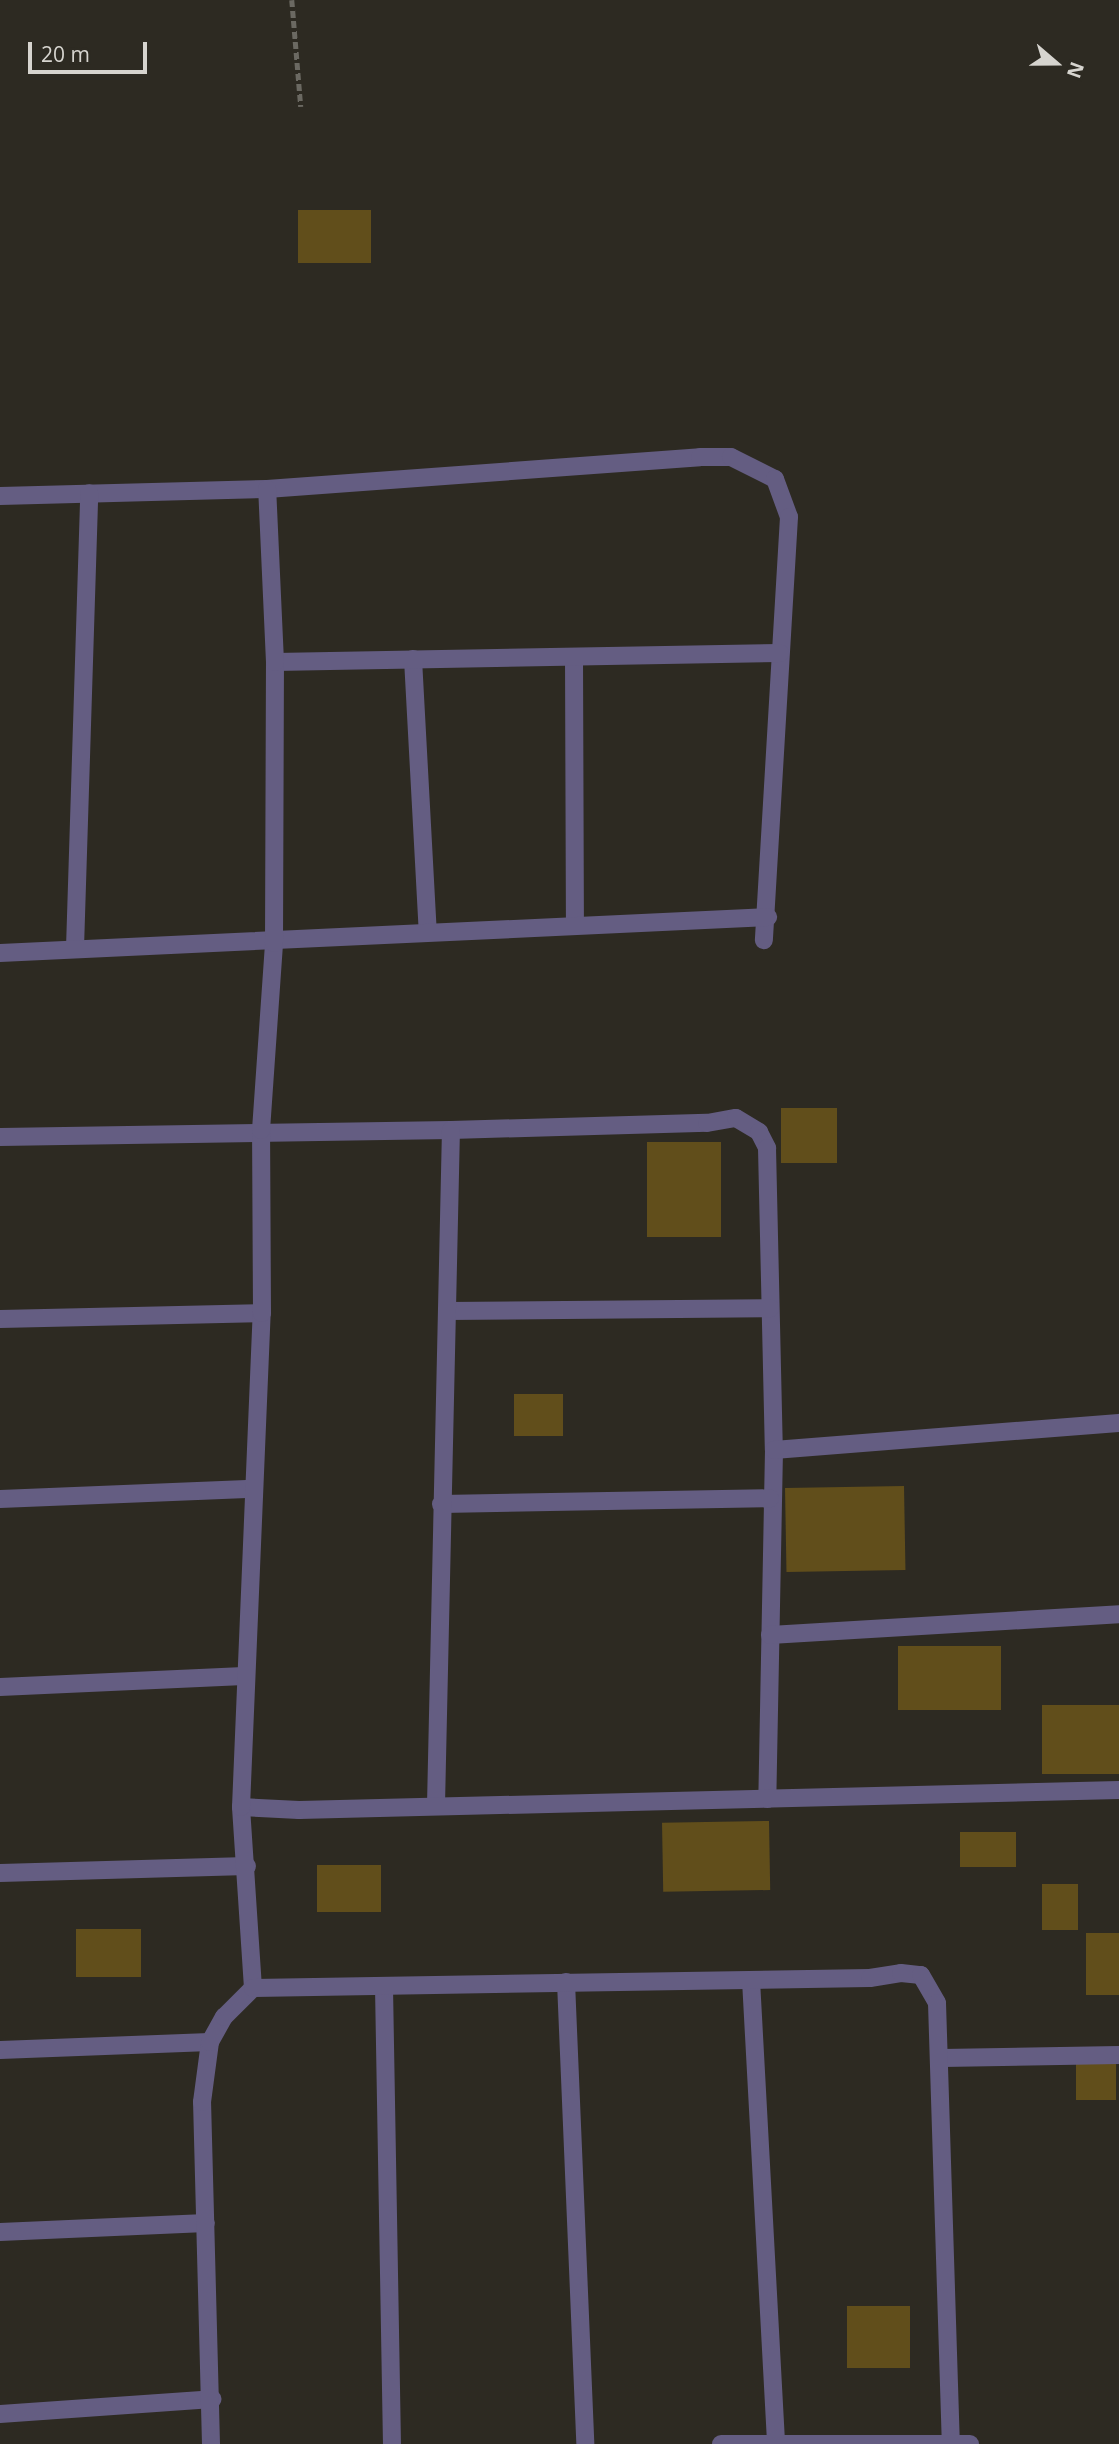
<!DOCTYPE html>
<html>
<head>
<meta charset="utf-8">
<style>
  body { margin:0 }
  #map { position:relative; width:1119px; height:2444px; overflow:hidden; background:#2d2a22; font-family:"Open Sans",sans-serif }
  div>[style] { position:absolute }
  .building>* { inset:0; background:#614e1b; transform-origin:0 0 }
  .path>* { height:4.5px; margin-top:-2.25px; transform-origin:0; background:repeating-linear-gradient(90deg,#6b6962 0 7px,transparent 0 10.5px) }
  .minor>* { height:18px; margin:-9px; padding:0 9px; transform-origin:9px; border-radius:9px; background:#645d82 }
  span { translate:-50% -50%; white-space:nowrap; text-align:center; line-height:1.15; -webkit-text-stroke:5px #2d2a22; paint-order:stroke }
  .north { position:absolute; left:1021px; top:28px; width:70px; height:70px; -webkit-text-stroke:5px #2d2a22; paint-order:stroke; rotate:110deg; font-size:19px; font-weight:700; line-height:28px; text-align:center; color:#d6d4cf }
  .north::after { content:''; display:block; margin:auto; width:24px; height:32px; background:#d6d4cf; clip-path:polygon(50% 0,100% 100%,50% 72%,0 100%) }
  .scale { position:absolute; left:28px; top:42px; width:119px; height:32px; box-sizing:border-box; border:4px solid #d6d4cf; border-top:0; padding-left:9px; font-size:21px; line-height:24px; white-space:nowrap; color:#d6d4cf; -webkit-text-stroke:5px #2d2a22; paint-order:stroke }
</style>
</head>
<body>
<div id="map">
  <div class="building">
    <i style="left:298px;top:210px;width:73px;height:53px"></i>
    <i style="left:781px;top:1108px;width:56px;height:55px"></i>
    <i style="left:647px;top:1142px;width:74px;height:95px"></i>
    <i style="left:514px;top:1394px;width:49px;height:42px"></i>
    <i style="left:904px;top:1486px;width:84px;height:119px;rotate:89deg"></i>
    <i style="left:1001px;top:1646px;width:64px;height:103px;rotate:90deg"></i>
    <i style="left:1119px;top:1705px;width:69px;height:77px;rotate:90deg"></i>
    <i style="left:769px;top:1821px;width:69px;height:107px;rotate:89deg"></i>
    <i style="left:1016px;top:1832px;width:35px;height:56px;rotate:90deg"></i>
    <i style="left:381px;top:1865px;width:47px;height:64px;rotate:90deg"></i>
    <i style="left:1042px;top:1884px;width:36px;height:46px"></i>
    <i style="left:76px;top:1929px;width:65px;height:48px"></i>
    <i style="left:1086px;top:1933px;width:33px;height:62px"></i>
    <i style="left:1076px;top:2062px;width:40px;height:38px"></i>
    <i style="left:910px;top:2306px;width:62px;height:63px;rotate:90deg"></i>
  </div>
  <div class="path">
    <i style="left:292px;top:0;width:107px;rotate:85.2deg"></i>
  </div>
  <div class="minor">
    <i style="left:0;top:496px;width:267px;rotate:-1.5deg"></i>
    <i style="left:267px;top:489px;width:434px;rotate:-4.2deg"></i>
    <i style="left:700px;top:457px;width:31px"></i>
    <i style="left:731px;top:457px;width:49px;rotate:26.6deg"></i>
    <i style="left:775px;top:479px;width:40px;rotate:69.8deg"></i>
    <i style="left:789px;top:517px;width:424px;rotate:93.4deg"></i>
    <i style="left:574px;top:657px;width:267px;rotate:89.8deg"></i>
    <i style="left:413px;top:659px;width:273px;rotate:86.9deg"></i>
    <i style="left:275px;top:662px;width:505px;rotate:-1.02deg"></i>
    <i style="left:75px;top:948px;width:455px;rotate:-88.2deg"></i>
    <i style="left:0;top:953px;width:769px;rotate:-2.68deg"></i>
    <i style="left:0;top:1137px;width:451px;rotate:-0.9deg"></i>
    <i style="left:451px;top:1130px;width:256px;rotate:-1.6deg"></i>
    <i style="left:707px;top:1123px;width:29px;rotate:-10deg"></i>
    <i style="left:736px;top:1118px;width:27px;rotate:31deg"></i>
    <i style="left:759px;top:1132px;width:18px;rotate:63deg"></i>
    <i style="left:767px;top:1148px;width:302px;rotate:88.7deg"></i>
    <i style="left:774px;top:1450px;width:349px;rotate:91.1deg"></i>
    <i style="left:447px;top:1311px;width:323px;rotate:-0.5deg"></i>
    <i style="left:0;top:1319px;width:262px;rotate:-1.3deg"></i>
    <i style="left:774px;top:1450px;width:346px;rotate:-4.5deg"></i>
    <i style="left:0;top:1499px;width:253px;rotate:-2.3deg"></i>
    <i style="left:441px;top:1504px;width:329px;rotate:-1deg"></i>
    <i style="left:770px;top:1635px;width:350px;rotate:-3.4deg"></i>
    <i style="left:0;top:1687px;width:244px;rotate:-2.6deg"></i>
    <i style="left:436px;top:1805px;width:675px;rotate:-88.73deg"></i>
    <i style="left:241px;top:1807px;width:58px;rotate:3deg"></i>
    <i style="left:299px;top:1810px;width:820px;rotate:-1.4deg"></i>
    <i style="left:0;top:1873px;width:247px;rotate:-1.6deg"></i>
    <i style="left:751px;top:1980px;width:462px;rotate:86.9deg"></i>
    <i style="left:566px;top:1982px;width:462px;rotate:87.6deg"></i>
    <i style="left:384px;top:1987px;width:457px;rotate:89deg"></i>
    <i style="left:253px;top:1988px;width:181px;rotate:-93.8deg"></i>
    <i style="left:241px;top:1807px;width:494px;rotate:-87.6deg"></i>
    <i style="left:262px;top:1313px;width:183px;rotate:-90.3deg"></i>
    <i style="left:261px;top:1130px;width:187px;rotate:-86deg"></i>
    <i style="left:274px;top:943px;width:281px;rotate:-89.8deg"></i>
    <i style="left:275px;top:662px;width:173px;rotate:-92.6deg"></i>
    <i style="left:0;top:2050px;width:210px;rotate:-2.2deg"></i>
    <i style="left:942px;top:2058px;width:177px;rotate:-1deg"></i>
    <i style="left:0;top:2232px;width:206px;rotate:-2.5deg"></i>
    <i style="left:0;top:2414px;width:213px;rotate:-4deg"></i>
    <i style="left:211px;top:2444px;width:342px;rotate:-91.5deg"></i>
    <i style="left:202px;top:2102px;width:61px;rotate:-82.4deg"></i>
    <i style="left:210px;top:2042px;width:29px;rotate:-61deg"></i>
    <i style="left:224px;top:2017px;width:41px;rotate:-45deg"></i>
    <i style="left:253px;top:1988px;width:617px;rotate:-0.93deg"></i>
    <i style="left:870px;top:1978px;width:31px;rotate:-9deg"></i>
    <i style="left:901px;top:1973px;width:20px;rotate:6deg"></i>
    <i style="left:921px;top:1975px;width:32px;rotate:60deg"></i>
    <i style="left:937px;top:2003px;width:441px;rotate:88.2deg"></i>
    <i style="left:721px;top:2444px;width:249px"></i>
  </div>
  <div class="north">N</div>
  <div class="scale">20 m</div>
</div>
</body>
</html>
